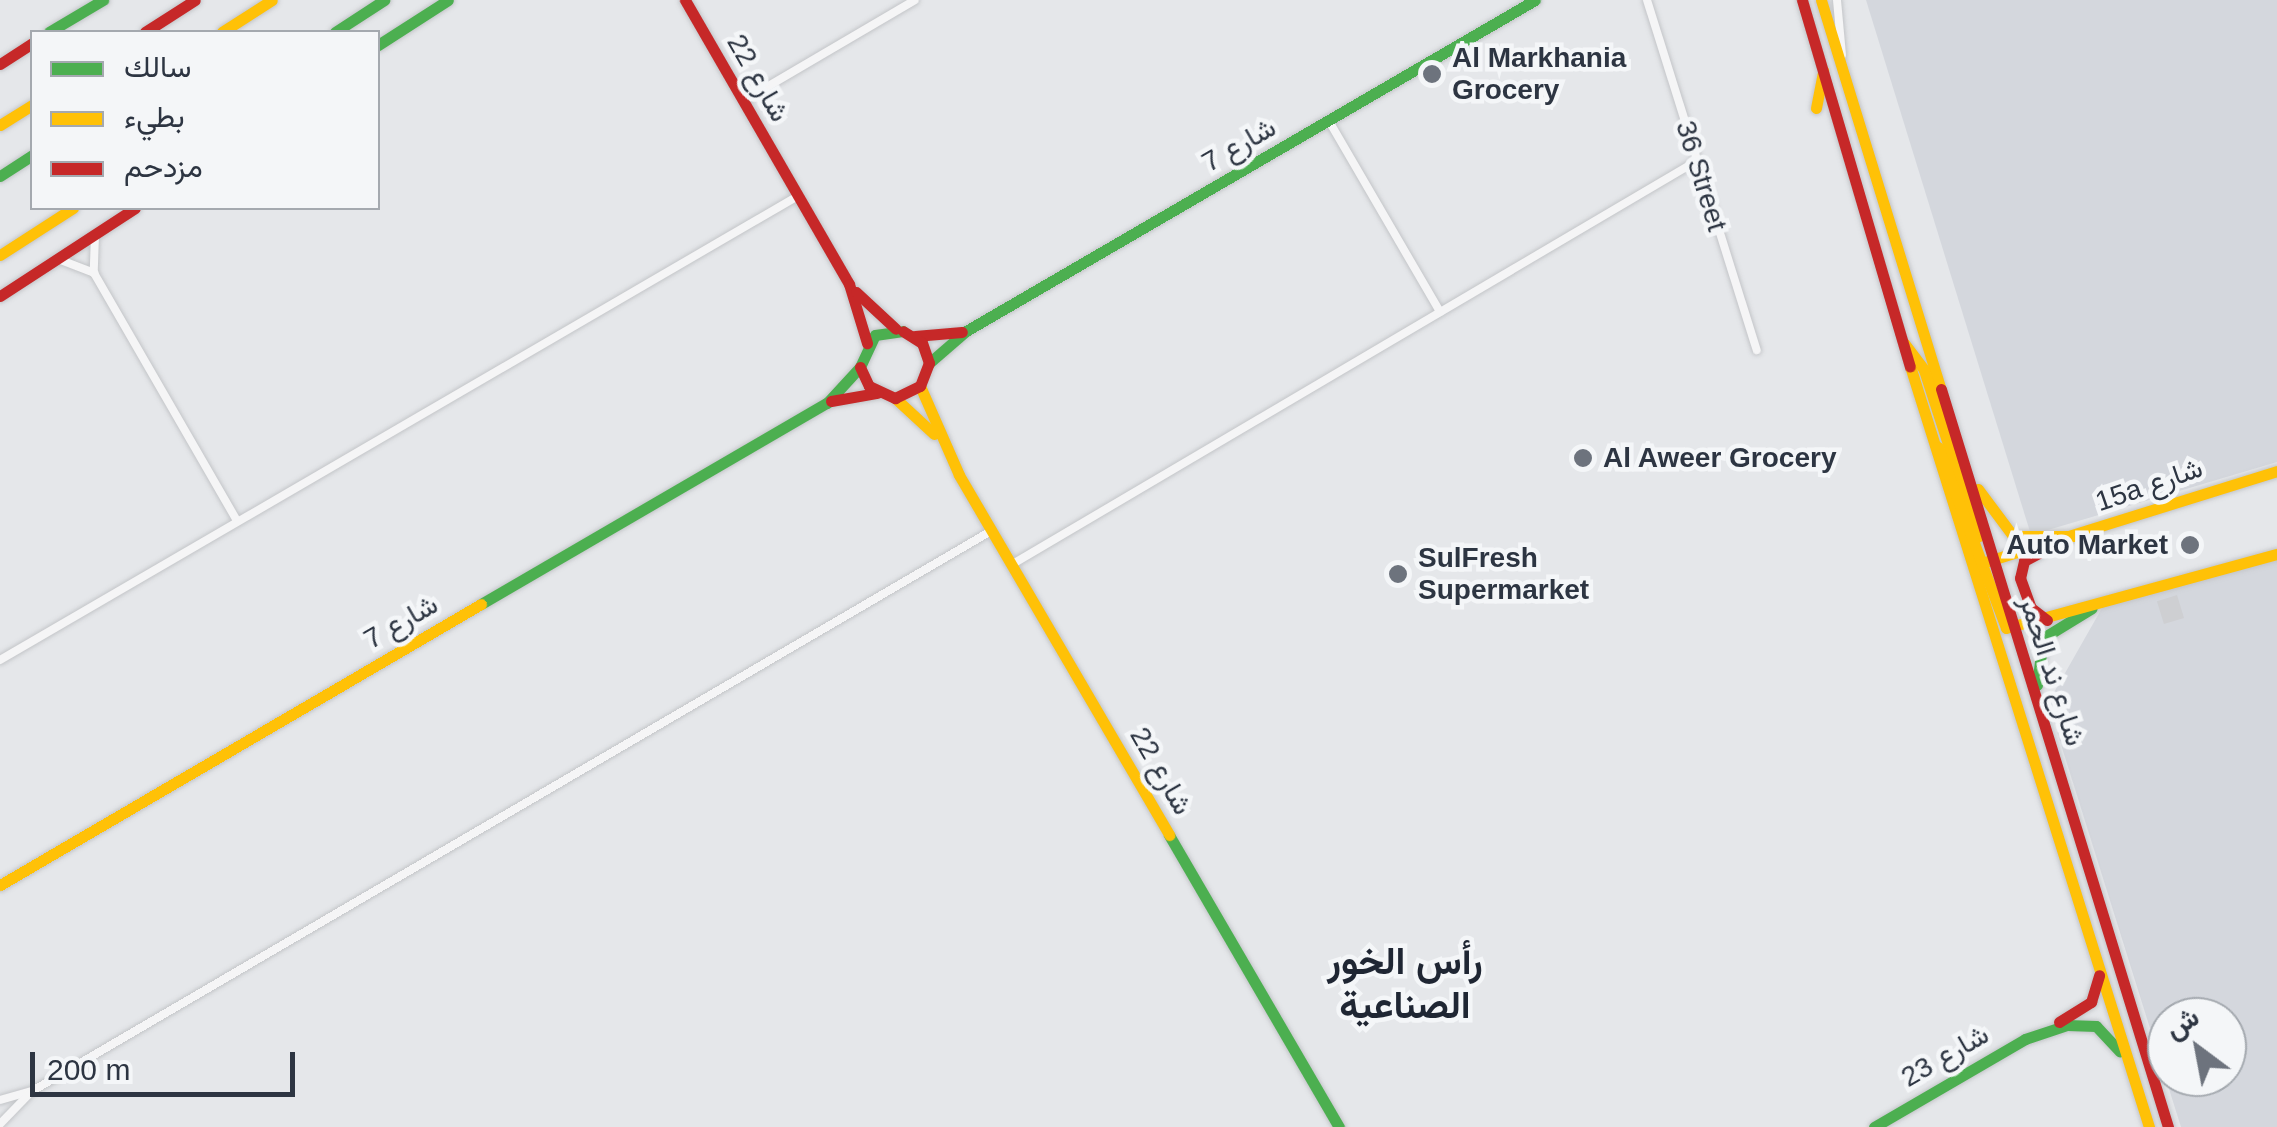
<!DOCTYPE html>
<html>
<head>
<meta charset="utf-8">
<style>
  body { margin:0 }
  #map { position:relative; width:2277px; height:1127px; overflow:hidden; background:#e5e7ea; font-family:Helvetica,Vazirmatn,sans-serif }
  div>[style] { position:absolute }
  .built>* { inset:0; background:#d4d7dd }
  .building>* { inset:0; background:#cecfd2; transform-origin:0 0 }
  .roads { filter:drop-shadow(0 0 2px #c3c5c8) drop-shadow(0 0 2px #c3c5c8) }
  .street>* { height:8px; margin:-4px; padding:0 4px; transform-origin:4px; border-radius:4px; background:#f5f5f6 }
  .fast>* { height:11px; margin:-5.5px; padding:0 5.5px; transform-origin:5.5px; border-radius:5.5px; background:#4caf50 }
  .slow>* { height:11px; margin:-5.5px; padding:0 5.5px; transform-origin:5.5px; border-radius:5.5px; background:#ffc107 }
  .jam>* { height:11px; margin:-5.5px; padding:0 5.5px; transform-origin:5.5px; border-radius:5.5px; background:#c62828 }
  .dots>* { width:28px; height:28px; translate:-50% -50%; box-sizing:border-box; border:5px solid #f4f6f8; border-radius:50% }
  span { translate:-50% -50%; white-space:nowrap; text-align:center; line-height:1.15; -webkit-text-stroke:9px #f4f6f8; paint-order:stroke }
  .poi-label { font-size:28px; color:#2d3542; font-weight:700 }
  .left { translate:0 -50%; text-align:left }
  .right { translate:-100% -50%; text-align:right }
  .street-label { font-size:28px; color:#2d3542 }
  .district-label { font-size:38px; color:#1f2633; font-weight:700 }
  .legend { position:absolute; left:30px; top:30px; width:350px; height:180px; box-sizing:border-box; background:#f4f6f8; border:2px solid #a4a9af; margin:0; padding:12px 18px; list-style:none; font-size:30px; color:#2d3542 }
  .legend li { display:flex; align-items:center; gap:20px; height:50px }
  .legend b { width:50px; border:2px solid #a4a9af }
  .north { position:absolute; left:2147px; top:997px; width:100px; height:100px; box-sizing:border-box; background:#f4f6f8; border:2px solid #a4a9af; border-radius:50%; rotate:328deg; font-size:28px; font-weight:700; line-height:40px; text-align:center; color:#2d3542 }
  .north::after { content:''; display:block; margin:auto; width:35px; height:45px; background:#6d737d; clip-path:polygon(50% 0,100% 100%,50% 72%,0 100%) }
  .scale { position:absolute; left:30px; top:1052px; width:265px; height:45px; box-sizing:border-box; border:5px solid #2d3542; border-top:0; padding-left:12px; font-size:30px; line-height:35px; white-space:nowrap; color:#2d3542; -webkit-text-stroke:8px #f4f6f8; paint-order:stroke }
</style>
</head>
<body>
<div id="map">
  <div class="built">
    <i style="clip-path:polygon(1866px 0,2277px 0,2277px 462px,2031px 535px)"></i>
    <i style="clip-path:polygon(evenodd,2277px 549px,2277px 1127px,2181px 1127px,2048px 703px,2106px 601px,2277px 549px,2167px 1017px,2227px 1017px,2227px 1077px,2167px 1077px,2167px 1017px)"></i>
  </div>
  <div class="building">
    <i style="left:2177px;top:595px;width:24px;height:21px;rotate:73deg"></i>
  </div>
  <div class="roads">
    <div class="street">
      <i style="left:1647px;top:0;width:367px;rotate:72.6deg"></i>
      <i style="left:1837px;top:0;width:55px;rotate:84.8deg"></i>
      <i style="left:743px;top:101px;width:199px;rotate:-30.4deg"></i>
      <i style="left:1329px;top:121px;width:221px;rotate:59.8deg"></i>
      <i style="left:95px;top:235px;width:38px;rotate:92deg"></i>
      <i style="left:94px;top:273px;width:286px;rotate:60deg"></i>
      <i style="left:58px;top:259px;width:39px;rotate:21deg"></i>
      <i style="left:1011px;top:565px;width:794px;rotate:-30.51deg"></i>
      <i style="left:0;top:660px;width:923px;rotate:-30.18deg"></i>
      <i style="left:0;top:1100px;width:35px;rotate:-16deg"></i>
      <i style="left:34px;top:1090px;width:1108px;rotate:-30.29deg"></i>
      <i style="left:0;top:1124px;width:43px;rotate:-45.9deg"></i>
    </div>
    <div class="fast">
      <i style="left:49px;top:32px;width:63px;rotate:-30.7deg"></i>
      <i style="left:335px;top:32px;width:59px;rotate:-33.1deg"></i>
      <i style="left:378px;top:45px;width:83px;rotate:-32.7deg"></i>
      <i style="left:0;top:176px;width:38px;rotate:-33deg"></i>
      <i style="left:929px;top:363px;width:49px;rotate:-40.9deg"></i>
      <i style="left:966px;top:331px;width:658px;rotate:-30.19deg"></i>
      <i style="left:481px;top:604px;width:400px;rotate:-30.2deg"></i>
      <i style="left:827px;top:403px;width:49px;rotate:-47.5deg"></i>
      <i style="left:860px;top:367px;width:35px;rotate:-65deg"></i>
      <i style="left:875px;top:335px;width:28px;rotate:-8deg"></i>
      <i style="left:2037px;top:685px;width:47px;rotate:-82.7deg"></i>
      <i style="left:2043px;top:638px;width:57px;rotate:-31.5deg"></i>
      <i style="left:1169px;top:835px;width:338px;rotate:59.8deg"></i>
      <i style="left:1874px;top:1127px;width:175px;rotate:-30.2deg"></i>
      <i style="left:2025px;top:1039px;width:44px;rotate:-18.4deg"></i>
      <i style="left:2067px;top:1025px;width:29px;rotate:2deg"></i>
      <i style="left:2096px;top:1026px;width:35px;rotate:47deg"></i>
    </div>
    <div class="slow">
      <i style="left:1821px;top:0;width:407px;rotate:72.9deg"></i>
      <i style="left:222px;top:32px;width:59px;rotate:-32.6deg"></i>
      <i style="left:1816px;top:108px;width:38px;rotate:-79deg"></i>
      <i style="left:0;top:125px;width:38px;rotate:-32deg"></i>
      <i style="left:0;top:255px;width:87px;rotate:-32.8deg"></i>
      <i style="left:1904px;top:343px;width:34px;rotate:53deg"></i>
      <i style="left:1924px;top:370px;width:175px;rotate:72deg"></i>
      <i style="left:1910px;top:366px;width:798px;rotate:72.56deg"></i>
      <i style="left:920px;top:386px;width:97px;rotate:66.3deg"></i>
      <i style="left:959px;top:475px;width:417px;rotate:59.7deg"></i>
      <i style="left:895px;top:398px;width:53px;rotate:42.7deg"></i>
      <i style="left:1938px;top:447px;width:193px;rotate:69.4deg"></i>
      <i style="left:2006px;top:628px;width:281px;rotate:-15.3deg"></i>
      <i style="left:1978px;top:489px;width:59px;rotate:53.3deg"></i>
      <i style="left:2013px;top:536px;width:61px"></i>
      <i style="left:1985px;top:562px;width:306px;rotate:-17.3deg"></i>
      <i style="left:0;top:885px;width:557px;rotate:-30.29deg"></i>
    </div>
    <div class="jam">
      <i style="left:685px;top:0;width:328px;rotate:60deg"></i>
      <i style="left:849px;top:284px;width:62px;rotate:73deg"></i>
      <i style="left:1802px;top:0;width:382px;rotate:73.6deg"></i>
      <i style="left:145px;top:32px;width:59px;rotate:-32.6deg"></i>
      <i style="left:0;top:64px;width:38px;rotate:-33deg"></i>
      <i style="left:856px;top:292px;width:54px;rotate:42.8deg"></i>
      <i style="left:0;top:296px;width:161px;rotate:-33.1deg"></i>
      <i style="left:915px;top:336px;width:47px;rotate:-4.9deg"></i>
      <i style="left:860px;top:367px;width:21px;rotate:65deg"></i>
      <i style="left:869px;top:386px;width:29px;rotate:25deg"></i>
      <i style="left:895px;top:398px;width:28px;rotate:-26deg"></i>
      <i style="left:920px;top:386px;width:25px;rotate:-69deg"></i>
      <i style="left:929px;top:363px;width:21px;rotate:-109deg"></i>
      <i style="left:922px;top:343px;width:22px;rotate:-148deg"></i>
      <i style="left:1941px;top:389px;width:772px;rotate:72.9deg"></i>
      <i style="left:831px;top:401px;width:47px;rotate:-9.9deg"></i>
      <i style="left:2039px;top:553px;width:17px;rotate:152deg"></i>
      <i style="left:2024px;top:561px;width:17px;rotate:103deg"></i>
      <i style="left:2020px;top:578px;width:32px;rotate:70deg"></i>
      <i style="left:2031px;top:608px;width:20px;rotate:37deg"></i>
      <i style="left:2059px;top:1022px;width:38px;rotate:-32deg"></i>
      <i style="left:2091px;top:1002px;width:28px;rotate:-73deg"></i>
    </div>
  </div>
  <div class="dots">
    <i style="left:1432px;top:74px;background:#6d737d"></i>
    <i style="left:1583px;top:458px;background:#6d737d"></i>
    <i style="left:2190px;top:545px;background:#6d737d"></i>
    <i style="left:1398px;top:574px;background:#6d737d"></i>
  </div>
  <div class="poi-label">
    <span class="left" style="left:1452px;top:74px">Al Markhania<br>Grocery</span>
    <span class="left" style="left:1603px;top:458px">Al Aweer Grocery</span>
    <span class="right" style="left:2168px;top:545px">Auto Market</span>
    <span class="left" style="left:1418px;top:574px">SulFresh<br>Supermarket</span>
  </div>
  <div class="street-label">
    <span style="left:758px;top:78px;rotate:60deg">شارع 22</span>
    <span style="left:1239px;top:145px;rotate:-30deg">شارع 7</span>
    <span style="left:1701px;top:176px;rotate:73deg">36 Street</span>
    <span style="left:2149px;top:485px;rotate:-19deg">15a شارع</span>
    <span style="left:401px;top:622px;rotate:-30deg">شارع 7</span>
    <span style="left:2052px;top:671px;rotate:72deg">شارع ند الحمر</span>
    <span style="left:1161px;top:771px;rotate:60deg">شارع 22</span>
    <span style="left:1945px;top:1056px;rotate:-30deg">شارع 23</span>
  </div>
  <div class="district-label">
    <span style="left:1405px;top:984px">رأس الخور<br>الصناعية</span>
  </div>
  <ul class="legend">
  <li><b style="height:12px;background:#4caf50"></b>سالك</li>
  <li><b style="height:12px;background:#ffc107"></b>بطيء</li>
  <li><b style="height:12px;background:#c62828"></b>مزدحم</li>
  </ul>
  <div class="north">ش</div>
  <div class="scale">200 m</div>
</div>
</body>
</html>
